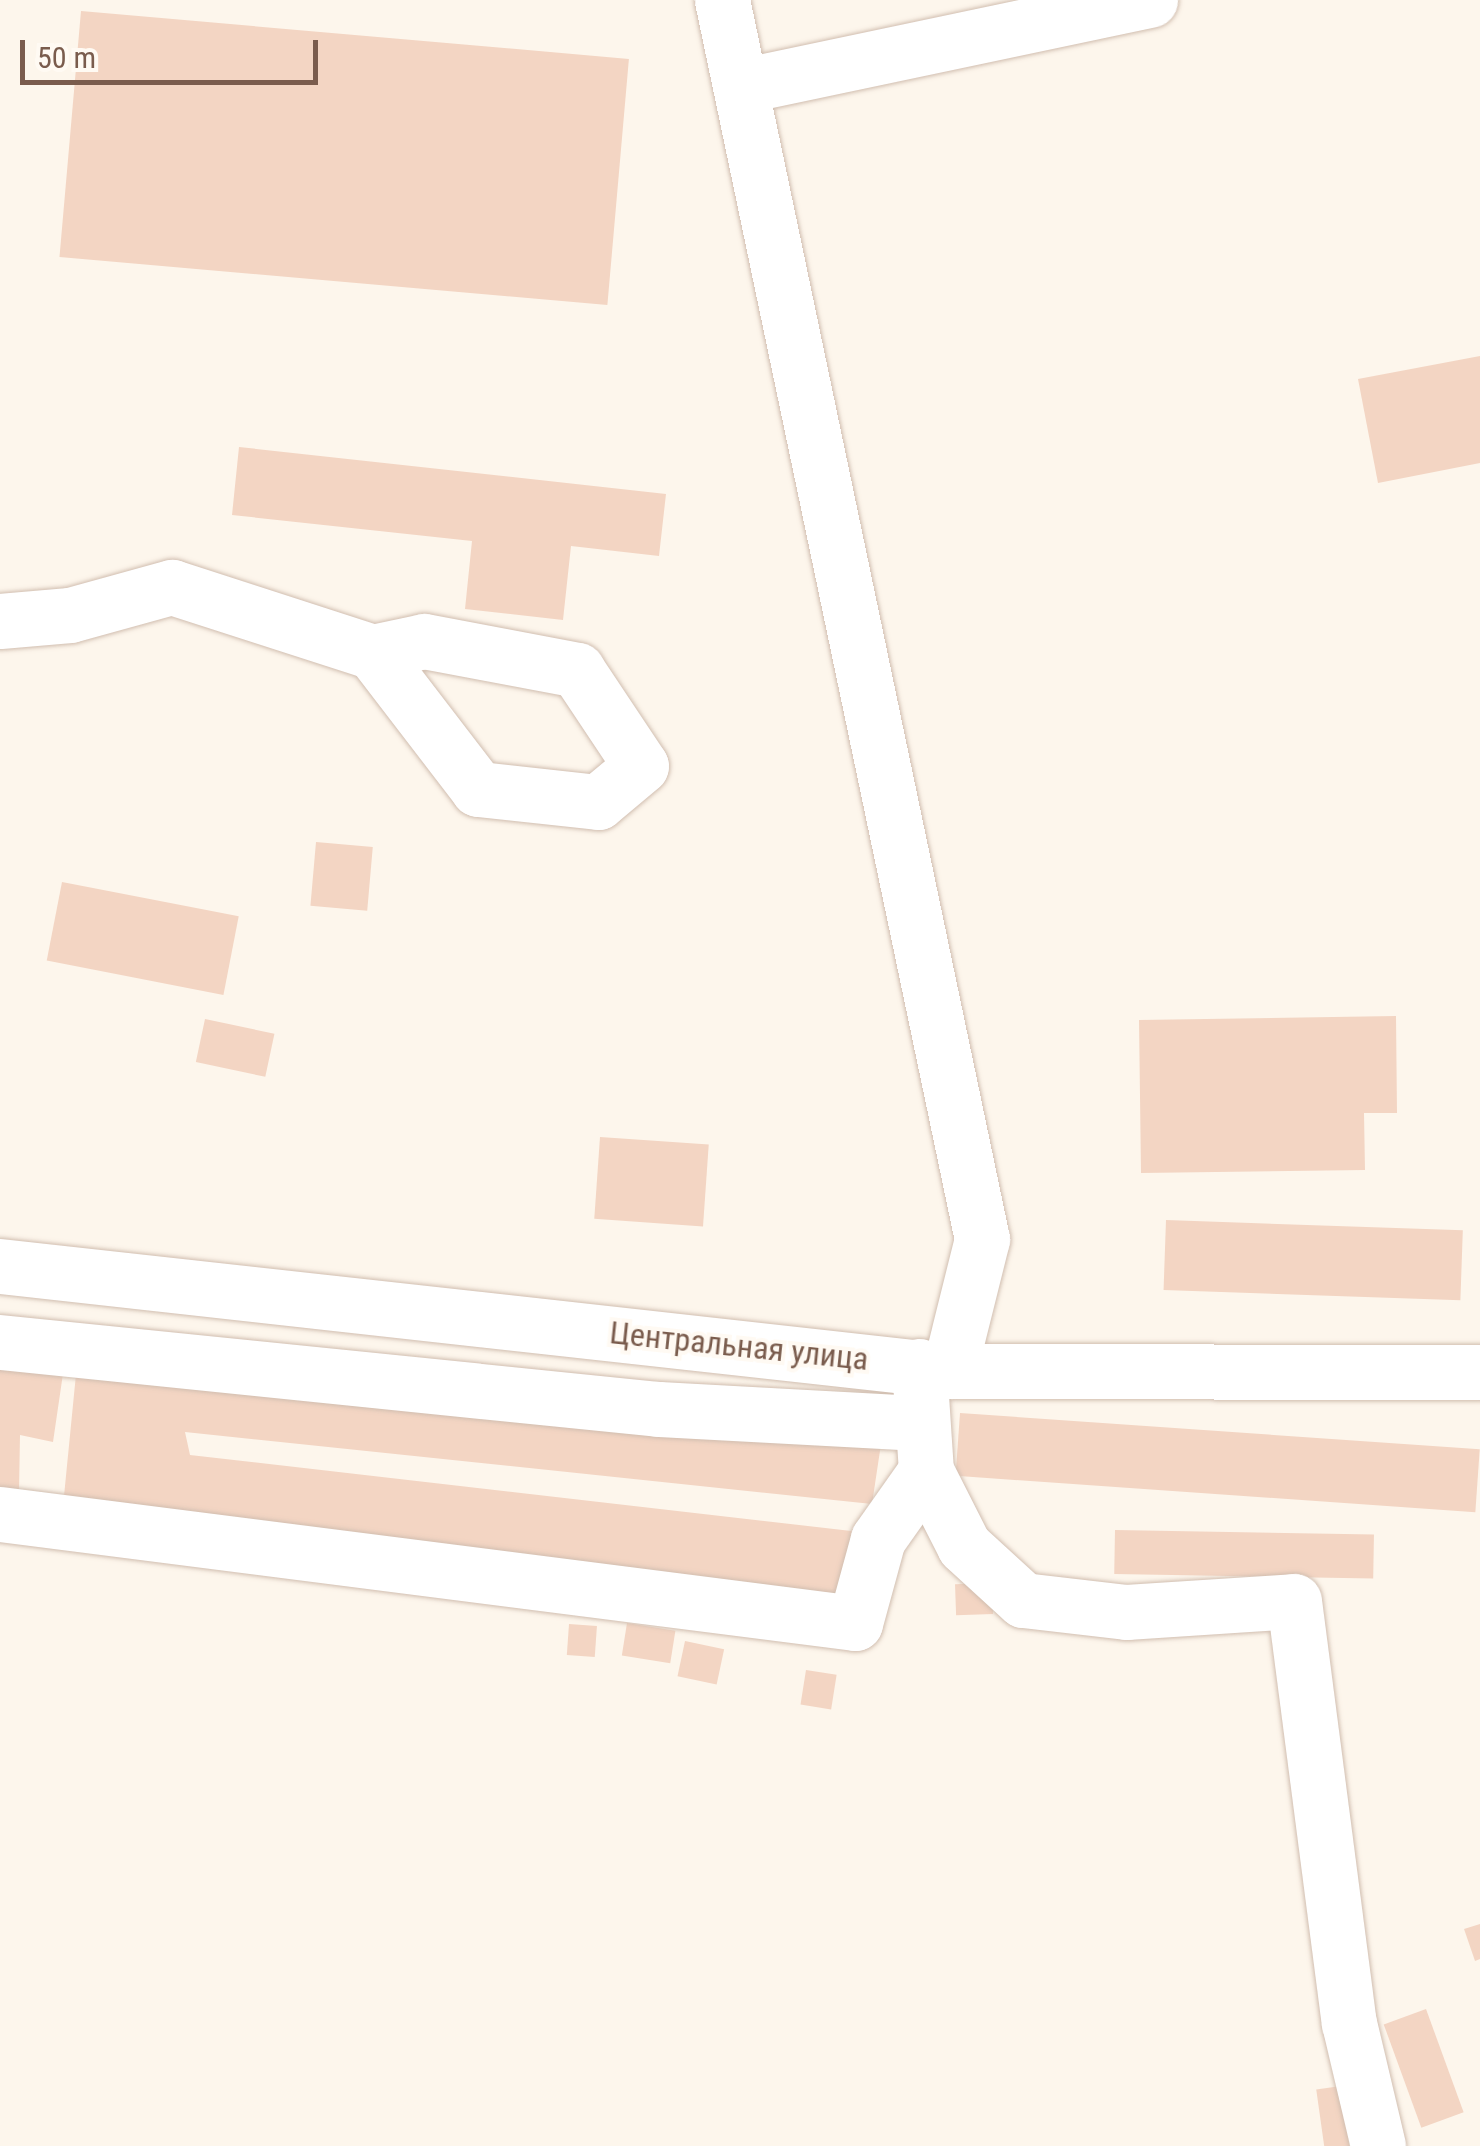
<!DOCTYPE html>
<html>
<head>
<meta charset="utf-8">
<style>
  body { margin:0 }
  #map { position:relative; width:1480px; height:2146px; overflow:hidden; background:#fdf6ec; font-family:"Roboto Condensed",sans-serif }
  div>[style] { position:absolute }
  .building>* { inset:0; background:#f3d5c3; transform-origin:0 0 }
  .roads { filter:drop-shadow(0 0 2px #d1beb0) drop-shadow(0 0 2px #d1beb0) }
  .minor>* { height:55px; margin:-27.5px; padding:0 27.5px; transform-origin:27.5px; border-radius:27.5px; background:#fff }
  span { translate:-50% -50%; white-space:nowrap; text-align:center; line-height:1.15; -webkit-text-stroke:8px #fffaf3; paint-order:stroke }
  .street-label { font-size:32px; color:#7a5c4d }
  .scale { position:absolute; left:20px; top:40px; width:298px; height:45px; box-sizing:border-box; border:5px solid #7a5c4d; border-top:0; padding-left:12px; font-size:30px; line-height:35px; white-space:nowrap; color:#7a5c4d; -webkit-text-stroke:8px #fffaf3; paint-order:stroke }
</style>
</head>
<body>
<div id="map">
  <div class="building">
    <i style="left:81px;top:11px;width:550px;height:247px;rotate:5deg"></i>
    <i style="clip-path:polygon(1480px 356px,1480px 463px,1378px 483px,1358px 379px)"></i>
    <i style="clip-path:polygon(239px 447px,666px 494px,659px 556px,571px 546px,563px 620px,465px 609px,472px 541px,232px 515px)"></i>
    <i style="left:316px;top:842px;width:57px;height:64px;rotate:5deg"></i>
    <i style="left:62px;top:882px;width:180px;height:80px;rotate:11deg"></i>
    <i style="clip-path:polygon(1396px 1016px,1397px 1113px,1364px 1113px,1365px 1170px,1141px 1173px,1139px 1020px)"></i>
    <i style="left:205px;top:1019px;width:71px;height:44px;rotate:12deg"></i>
    <i style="left:600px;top:1137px;width:109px;height:82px;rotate:4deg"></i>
    <i style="left:1166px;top:1220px;width:297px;height:70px;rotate:2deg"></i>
    <i style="clip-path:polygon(0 1354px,65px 1360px,53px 1442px,20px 1435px,19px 1492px,0 1492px)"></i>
    <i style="clip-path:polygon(78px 1354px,881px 1444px,872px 1504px,185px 1432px,190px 1455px,860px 1532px,852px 1598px,64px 1496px)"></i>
    <i style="left:960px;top:1413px;width:521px;height:63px;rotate:4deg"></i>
    <i style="left:1115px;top:1530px;width:259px;height:44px;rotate:1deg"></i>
    <i style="left:992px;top:1583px;width:31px;height:37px;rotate:88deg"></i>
    <i style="left:627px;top:1623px;width:49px;height:33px;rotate:9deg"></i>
    <i style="left:569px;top:1624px;width:28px;height:31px;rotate:4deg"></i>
    <i style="left:685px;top:1641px;width:40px;height:36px;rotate:12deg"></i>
    <i style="left:806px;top:1670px;width:31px;height:35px;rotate:9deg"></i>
    <i style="clip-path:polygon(1480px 1924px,1480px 1959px,1475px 1961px,1464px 1929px)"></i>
    <i style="left:1426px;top:2009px;width:110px;height:45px;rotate:70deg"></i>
    <i style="left:1341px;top:2086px;width:61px;height:25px;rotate:82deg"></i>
  </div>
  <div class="roads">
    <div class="minor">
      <i style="left:722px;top:0;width:1266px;rotate:78.15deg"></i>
      <i style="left:982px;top:1239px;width:136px;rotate:104deg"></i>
      <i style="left:746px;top:85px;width:413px;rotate:-11.9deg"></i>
      <i style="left:0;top:621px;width:70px;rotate:-4.9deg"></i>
      <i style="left:70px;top:615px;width:106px;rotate:-15.4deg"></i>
      <i style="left:172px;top:587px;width:211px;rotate:17.9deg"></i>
      <i style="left:373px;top:652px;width:52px;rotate:-12.2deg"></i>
      <i style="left:424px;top:641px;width:156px;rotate:10.7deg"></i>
      <i style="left:577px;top:670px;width:115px;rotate:56.3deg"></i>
      <i style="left:641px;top:766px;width:56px;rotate:140.1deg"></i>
      <i style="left:598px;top:802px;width:121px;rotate:-173.8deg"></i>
      <i style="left:478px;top:789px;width:173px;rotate:-127.5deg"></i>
      <i style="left:0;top:1266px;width:955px;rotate:6.31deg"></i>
      <i style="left:949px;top:1371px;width:531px;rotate:0.11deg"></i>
      <i style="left:0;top:1342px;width:662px;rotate:5.81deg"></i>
      <i style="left:659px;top:1409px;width:257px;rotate:3.1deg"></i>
      <i style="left:919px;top:1366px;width:105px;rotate:86.2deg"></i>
      <i style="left:926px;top:1471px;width:84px;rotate:63.1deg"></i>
      <i style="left:964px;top:1546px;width:80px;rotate:42.5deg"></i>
      <i style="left:1023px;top:1600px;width:104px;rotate:6.6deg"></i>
      <i style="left:1126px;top:1612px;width:168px;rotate:-3.7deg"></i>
      <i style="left:1294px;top:1601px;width:426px;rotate:82.6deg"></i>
      <i style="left:1349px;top:2023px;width:126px;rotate:76.7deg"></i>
      <i style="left:0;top:1514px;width:862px;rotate:7.27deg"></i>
      <i style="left:855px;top:1623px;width:87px;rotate:-74.7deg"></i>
      <i style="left:878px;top:1539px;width:83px;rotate:-54.8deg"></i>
    </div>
  </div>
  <div class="street-label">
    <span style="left:739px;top:1346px;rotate:6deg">Центральная улица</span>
  </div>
  <div class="scale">50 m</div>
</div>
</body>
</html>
